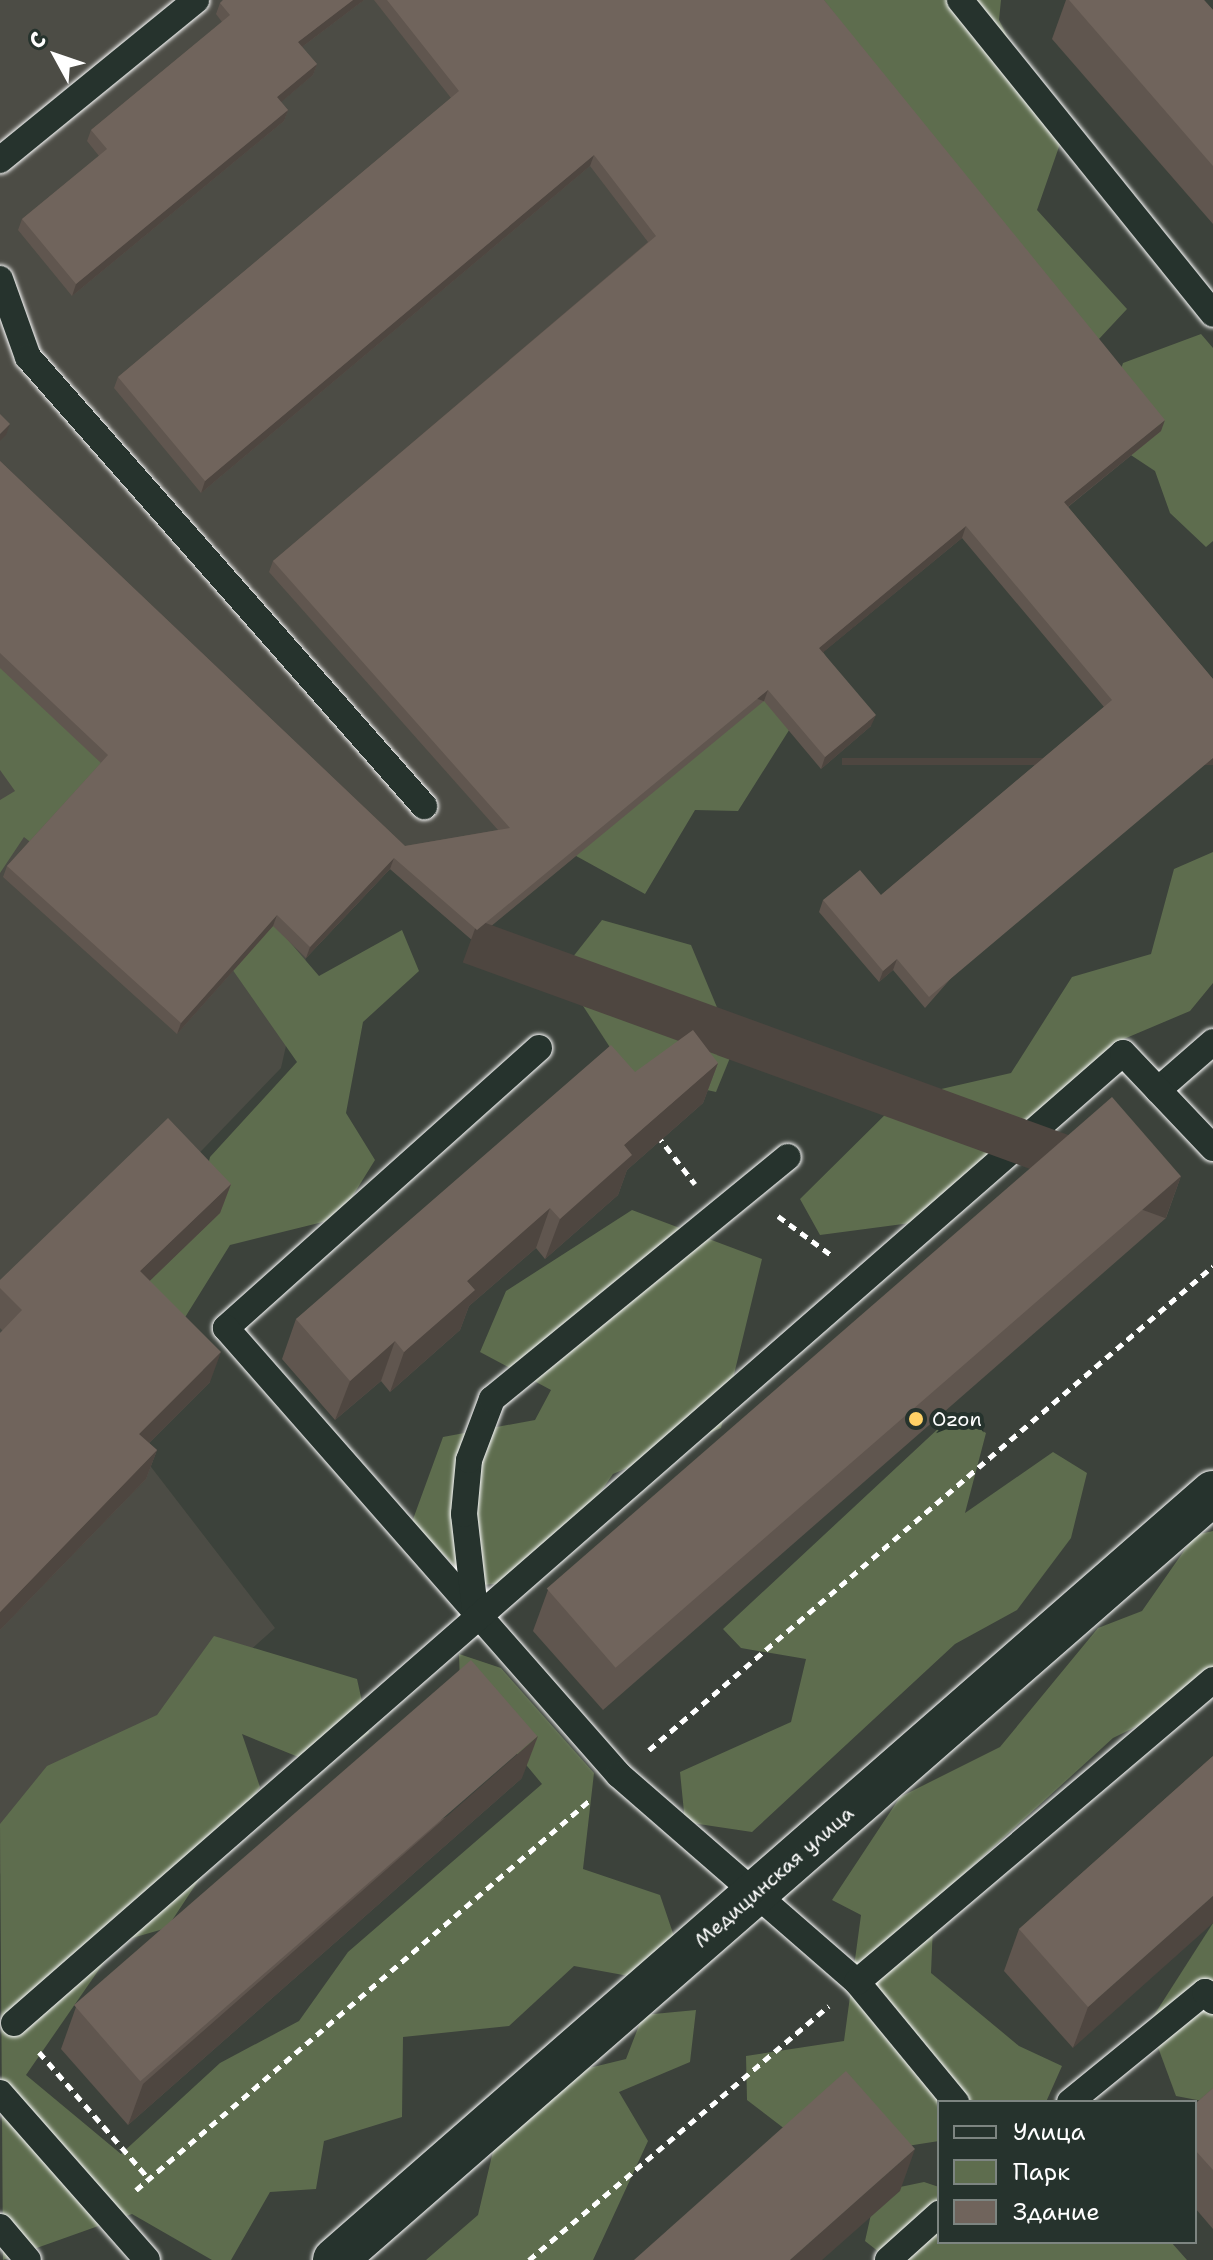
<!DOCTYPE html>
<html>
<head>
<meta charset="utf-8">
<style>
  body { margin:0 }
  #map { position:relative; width:1213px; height:2260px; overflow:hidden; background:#3c423b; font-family:"Shantell Sans",sans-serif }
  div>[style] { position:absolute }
  .built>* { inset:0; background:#4c4c45 }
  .green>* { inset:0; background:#5e6d4e }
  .path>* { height:5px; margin-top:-2.5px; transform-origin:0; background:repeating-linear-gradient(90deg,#fff 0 8px,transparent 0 14px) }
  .roads { filter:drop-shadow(0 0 2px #fff) drop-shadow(0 0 2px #fff) }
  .lane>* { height:26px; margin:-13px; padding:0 13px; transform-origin:13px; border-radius:13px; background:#26332d }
  .street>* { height:44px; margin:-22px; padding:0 22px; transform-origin:22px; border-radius:22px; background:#26332d }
  .wall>* { inset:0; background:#60564f }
  .shaded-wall>* { inset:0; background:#4e4640; transform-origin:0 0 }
  .building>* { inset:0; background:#70645c; transform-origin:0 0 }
  .dots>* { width:22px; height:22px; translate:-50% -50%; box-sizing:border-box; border:4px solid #26332d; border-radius:50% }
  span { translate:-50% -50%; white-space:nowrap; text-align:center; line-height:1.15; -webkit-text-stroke:8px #26332d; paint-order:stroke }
  .poi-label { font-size:20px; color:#fff }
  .left { translate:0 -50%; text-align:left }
  .street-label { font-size:20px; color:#fff }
  .legend { position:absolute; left:937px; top:2100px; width:260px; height:144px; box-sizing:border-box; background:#26332d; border:2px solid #7d8581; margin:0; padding:10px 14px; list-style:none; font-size:24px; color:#fff }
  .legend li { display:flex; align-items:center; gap:16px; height:40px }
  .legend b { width:40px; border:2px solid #7d8581 }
  .north { position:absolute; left:16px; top:16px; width:80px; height:80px; -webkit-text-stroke:6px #26332d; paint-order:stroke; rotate:310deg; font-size:22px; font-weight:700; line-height:32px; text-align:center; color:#fff }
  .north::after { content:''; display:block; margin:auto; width:28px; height:36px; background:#fff; clip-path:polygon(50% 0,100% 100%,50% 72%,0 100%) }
</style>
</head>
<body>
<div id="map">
  <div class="built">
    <i style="clip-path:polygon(0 0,811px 0,972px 529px,473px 941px,390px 869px,306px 958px,281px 1068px,181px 1172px,68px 1359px,275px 1628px,0 1874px)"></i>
  </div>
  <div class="green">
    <i style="clip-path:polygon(742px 0,1001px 0,999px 20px,1061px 141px,1037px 210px,1127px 309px,1084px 355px)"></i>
    <i style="clip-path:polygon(1201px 334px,1213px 348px,1213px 541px,1206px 547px,1170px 513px,1155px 471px,1099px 434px,1123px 363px)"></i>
    <i style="clip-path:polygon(0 648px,135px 762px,319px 976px,402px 930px,419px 971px,363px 1022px,346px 1113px,375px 1160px,339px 1218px,230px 1245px,184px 1319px,130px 1289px,194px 1221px,210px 1157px,297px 1062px,204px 929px,134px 924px,24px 837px,0 873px,0 800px,15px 791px,0 770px)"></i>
    <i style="clip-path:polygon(810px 697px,738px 811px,695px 810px,645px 894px,549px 841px,681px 707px)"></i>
    <i style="clip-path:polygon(1213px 852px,1213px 983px,1190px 1011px,1112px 1044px,1054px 1134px,1001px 1142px,956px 1217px,820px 1235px,800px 1199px,902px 1098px,1011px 1073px,1072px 977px,1151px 954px,1174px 869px)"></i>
    <i style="clip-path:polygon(602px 920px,691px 945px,734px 1048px,716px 1092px,626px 1072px,561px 972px)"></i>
    <i style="clip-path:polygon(632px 1210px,762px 1259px,721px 1428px,613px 1474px,541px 1579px,474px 1586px,412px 1522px,443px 1437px,535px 1420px,551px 1390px,480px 1352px,506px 1291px)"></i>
    <i style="clip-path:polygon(955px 1413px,986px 1433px,965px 1513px,1053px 1452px,1087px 1473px,1071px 1538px,1017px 1610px,955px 1644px,752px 1832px,685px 1822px,680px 1772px,791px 1722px,806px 1659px,741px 1648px,723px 1629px)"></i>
    <i style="clip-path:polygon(1213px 1531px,1213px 1689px,1113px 1738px,934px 1901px,931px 1973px,1019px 2046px,1062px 2066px,1046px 2102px,939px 2102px,939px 2141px,824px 2159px,747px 2100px,746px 2056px,844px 2041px,861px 1915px,832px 1900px,900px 1797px,1000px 1747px,1098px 1628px,1142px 1611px,1195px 1535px)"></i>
    <i style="clip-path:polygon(214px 1636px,357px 1679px,369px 1733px,323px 1767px,242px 1734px,260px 1787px,167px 1928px,118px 1942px,26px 2075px,121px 2154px,220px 2063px,299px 2021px,348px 1952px,542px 1784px,460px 1685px,459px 1654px,501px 1668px,594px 1773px,583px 1869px,660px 1895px,677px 1945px,634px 1977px,574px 1966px,509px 2026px,403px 2037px,402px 2117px,324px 2141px,316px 2189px,270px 2192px,231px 2260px,212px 2260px,132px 2214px,3px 2260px,0 1824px,47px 1766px,157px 1715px)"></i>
    <i style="clip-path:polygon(1213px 1923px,1213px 2103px,1176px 2096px,1149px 2023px)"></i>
    <i style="clip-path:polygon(696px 2010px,690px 2062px,619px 2092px,648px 2141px,593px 2260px,426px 2260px,478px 2215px,494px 2147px,585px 2069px,626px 2059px,643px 2015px)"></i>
    <i style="clip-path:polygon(924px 2182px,939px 2187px,939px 2242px,1171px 2242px,1187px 2260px,889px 2260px,865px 2241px,876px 2192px)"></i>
  </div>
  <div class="path">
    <i style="left:657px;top:1135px;width:62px;rotate:52.2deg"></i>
    <i style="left:778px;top:1216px;width:66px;rotate:36.3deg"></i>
    <i style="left:649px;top:1750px;width:743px;rotate:-40.63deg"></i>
    <i style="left:39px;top:2052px;width:168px;rotate:49.1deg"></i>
    <i style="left:136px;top:2190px;width:599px;rotate:-40.66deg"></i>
    <i style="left:529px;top:2260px;width:393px;rotate:-40.3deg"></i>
  </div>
  <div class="roads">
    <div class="lane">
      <i style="left:960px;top:0;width:403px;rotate:51.1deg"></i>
      <i style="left:0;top:160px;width:253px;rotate:-39.2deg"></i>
      <i style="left:0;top:279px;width:83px;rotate:70.3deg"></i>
      <i style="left:28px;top:357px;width:599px;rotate:48.59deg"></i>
      <i style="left:539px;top:1048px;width:420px;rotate:138.2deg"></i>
      <i style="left:226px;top:1328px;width:595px;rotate:48.68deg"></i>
      <i style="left:619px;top:1775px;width:315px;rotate:41deg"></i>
      <i style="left:857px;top:1982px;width:156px;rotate:50.5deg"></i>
      <i style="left:1158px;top:1090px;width:73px;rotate:-41.1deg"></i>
      <i style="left:476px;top:1619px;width:106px;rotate:-96.5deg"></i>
      <i style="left:464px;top:1514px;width:54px;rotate:-84.7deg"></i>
      <i style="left:469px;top:1460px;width:65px;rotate:-69.3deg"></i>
      <i style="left:492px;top:1399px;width:382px;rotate:-39.3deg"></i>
      <i style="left:857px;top:1982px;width:467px;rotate:-40.3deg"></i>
      <i style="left:14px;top:2023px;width:1473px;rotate:-41.17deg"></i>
      <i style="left:1123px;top:1053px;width:131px;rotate:46.5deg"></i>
      <i style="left:0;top:2093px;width:222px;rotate:48.6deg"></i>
      <i style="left:1070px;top:2102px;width:174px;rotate:-39.2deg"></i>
      <i style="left:1205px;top:1992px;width:12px;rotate:48deg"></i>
      <i style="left:0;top:2227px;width:43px;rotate:49.7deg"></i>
      <i style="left:888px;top:2260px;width:69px;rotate:-42deg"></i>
    </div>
    <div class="street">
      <i style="left:335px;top:2260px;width:1166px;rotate:-41.14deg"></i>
    </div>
  </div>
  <div class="wall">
    <i style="clip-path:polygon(223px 0,364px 0,302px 47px,317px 64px,313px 75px,281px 102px,288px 110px,284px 121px,72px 296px,18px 230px,22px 219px,99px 156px,87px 141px,91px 130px,222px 22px,216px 14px,220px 3px)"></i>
    <i style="clip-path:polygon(374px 0,824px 0,1161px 431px,1068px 507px,1213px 679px,925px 1008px,893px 970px,879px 982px,819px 912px,823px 900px,881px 895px,1104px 707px,962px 538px,823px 652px,871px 726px,821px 769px,764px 701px,473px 941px,390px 869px,306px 958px,273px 926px,177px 1034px,3px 877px,7px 866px,101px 763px,0 668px,0 461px,405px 846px,498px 830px,269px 572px,273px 561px,648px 242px,590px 166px,201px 493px,114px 388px,118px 377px,451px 98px)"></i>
    <i style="clip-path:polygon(1066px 0,1204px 0,1213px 10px,1213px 224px,1052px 39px)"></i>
    <i style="clip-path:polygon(718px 1063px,703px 1103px,627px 1170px,618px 1195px,545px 1259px,536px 1248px,469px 1306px,460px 1330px,390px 1392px,381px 1381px,335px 1420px,282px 1359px,296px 1319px,635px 1072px)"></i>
    <i style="clip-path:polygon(1181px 1176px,1166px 1218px,603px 1710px,533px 1631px,548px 1590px)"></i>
    <i style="clip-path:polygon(231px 1184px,220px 1213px,149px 1281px,210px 1382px,149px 1443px,157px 1450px,146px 1479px,0 1630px,0 1333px,3px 1331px,0 1328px,0 1280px)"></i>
    <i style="clip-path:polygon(1213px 1756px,1073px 2048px,1004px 1971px,1019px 1929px)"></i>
    <i style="clip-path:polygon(522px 1778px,128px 2125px,61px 2049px,76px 2007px)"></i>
    <i style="clip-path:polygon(1213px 2088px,1213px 2229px,1195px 2208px,1195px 2104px)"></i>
  </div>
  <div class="shaded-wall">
    <i style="clip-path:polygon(353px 0,364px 0,294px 53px,298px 42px)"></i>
    <i style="clip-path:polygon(317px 64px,313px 75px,273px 109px,277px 97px)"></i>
    <i style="clip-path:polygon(288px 110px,284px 121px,72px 296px,76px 284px)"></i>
    <i style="clip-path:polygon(594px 155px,590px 166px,201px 493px,205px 481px)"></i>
    <i style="clip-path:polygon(1165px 420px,1161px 431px,1060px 513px,1064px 502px)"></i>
    <i style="clip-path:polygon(10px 424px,6px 435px,0 441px,0 434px)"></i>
    <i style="clip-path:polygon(966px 526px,962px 538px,815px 659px,819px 648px)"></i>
    <i style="left:768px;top:690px;width:12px;height:377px;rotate:110deg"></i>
    <i style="clip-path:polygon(876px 715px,871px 726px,821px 769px,825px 757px)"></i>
    <i style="left:1213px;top:758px;width:7px;height:371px;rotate:90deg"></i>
    <i style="clip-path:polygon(394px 858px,390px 869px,306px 958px,310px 947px)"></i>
    <i style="clip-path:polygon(277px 915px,273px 926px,177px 1034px,181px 1023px)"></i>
    <i style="clip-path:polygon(897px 959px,893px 970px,879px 982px,883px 971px)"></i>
    <i style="clip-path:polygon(718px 1063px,703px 1103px,627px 1170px,618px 1195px,545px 1259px,560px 1219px,624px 1145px)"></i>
    <i style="left:1181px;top:1176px;width:45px;height:748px;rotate:110deg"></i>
    <i style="clip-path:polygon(231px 1184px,220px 1213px,129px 1301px,140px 1271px)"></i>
    <i style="clip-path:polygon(550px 1208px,536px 1248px,469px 1306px,460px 1330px,390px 1392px,404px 1352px,467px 1281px)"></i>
    <i style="clip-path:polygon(395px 1341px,381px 1381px,335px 1420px,350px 1381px)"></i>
    <i style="clip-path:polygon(221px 1352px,210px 1382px,129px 1463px,139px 1434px)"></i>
    <i style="clip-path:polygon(157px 1450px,146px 1479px,0 1630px,0 1612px)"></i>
    <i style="clip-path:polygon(538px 1736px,522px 1778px,128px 2125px,143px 2084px)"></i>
    <i style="clip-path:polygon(1213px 1896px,1213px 1923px,1073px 2048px,1088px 2007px)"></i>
    <i style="clip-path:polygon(915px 2149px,900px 2191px,822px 2260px,790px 2260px)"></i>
  </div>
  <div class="building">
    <i style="clip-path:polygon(223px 0,353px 0,298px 42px,317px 64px,277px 97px,288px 110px,76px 284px,22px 219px,107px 149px,91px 130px,230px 15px,220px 3px)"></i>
    <i style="clip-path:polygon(387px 0,824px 0,1165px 420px,1064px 502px,1213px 679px,1213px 758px,929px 997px,897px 959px,883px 971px,823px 900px,860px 870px,881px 895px,1112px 700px,966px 526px,819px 648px,876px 715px,825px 757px,768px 690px,477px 930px,394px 858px,310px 947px,277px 915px,181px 1023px,7px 866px,108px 755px,0 653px,0 461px,405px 846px,510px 828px,273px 561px,656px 236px,594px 155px,205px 481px,118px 377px,459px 91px)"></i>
    <i style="clip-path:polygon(1069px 0,1204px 0,1213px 10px,1213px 166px)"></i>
    <i style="clip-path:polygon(0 414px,10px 424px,0 434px)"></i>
    <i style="clip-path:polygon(693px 1030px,718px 1063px,624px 1145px,632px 1155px,560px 1219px,550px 1208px,467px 1281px,475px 1290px,404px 1352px,395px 1341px,350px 1381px,296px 1319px,611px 1045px,635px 1072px)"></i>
    <i style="left:1112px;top:1097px;width:105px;height:749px;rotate:49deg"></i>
    <i style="clip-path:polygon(168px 1118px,231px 1184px,140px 1271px,221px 1352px,139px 1434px,157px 1450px,0 1612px,0 1333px,22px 1310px,0 1288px,0 1280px)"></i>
    <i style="left:471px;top:1660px;width:101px;height:526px;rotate:49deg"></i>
    <i style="clip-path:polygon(1213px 1756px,1213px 1896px,1088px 2007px,1019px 1929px)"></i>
    <i style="clip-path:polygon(846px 2071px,915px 2149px,790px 2260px,634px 2260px)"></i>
    <i style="clip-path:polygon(1213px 2088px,1213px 2170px,1195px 2150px,1195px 2104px)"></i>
  </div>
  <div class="dots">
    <i style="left:916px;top:1419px;background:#ffd166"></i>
  </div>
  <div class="poi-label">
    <span class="left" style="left:932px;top:1419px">Ozon</span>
  </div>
  <div class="street-label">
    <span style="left:774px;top:1877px;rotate:-41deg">Медицинская улица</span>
  </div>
  <ul class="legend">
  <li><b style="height:10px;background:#26332d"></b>Улица</li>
  <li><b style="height:22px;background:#5e6d4e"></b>Парк</li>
  <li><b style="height:22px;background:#70645c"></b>Здание</li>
  </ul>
  <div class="north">С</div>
</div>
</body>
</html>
